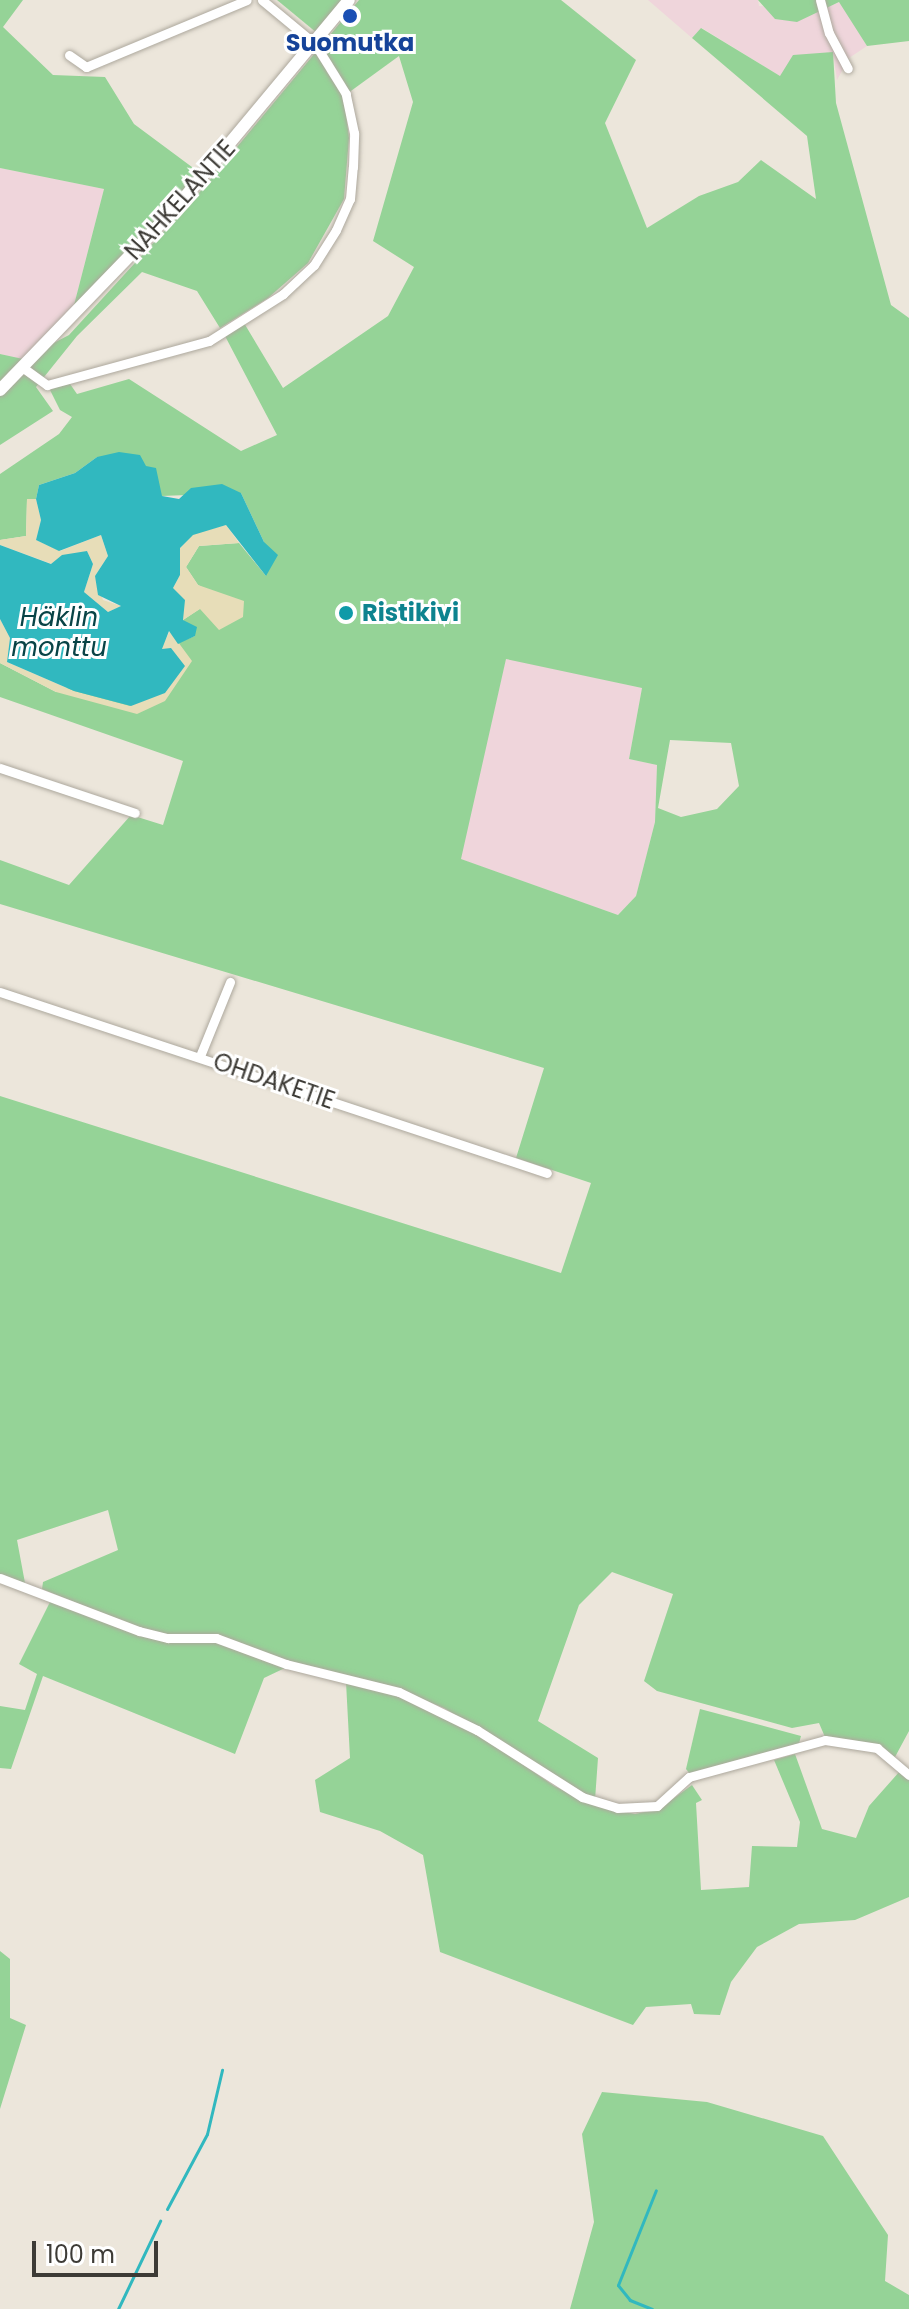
<!DOCTYPE html>
<html>
<head>
<meta charset="utf-8">
<style>
  body { margin:0 }
  #map { position:relative; width:909px; height:2309px; overflow:hidden; background:#ece6db; font-family:Poppins,sans-serif }
  div>[style] { position:absolute }
  .industrial>* { inset:0; background:#efd5db }
  .green>* { inset:0; background:#95d397 }
  .sand>* { inset:0; background:#e7ddb8 }
  .water>* { inset:0; background:#31b8bf }
  .stream>* { height:3px; margin:-1.5px; padding:0 1.5px; transform-origin:1.5px; border-radius:1.5px; background:#31b8bf }
  .roads { filter:drop-shadow(0 0 2px #ada89d) drop-shadow(0 0 2px #ada89d) }
  .street>* { height:9px; margin:-4.5px; padding:0 4.5px; transform-origin:4.5px; border-radius:4.5px; background:#fff }
  .secondary>* { height:12px; margin:-6px; padding:0 6px; transform-origin:6px; border-radius:6px; background:#fff }
  .dots>* { width:22px; height:22px; translate:-50% -50%; box-sizing:border-box; border:4px solid #fff; border-radius:50% }
  span { translate:-50% -50%; white-space:nowrap; text-align:center; line-height:1.15; -webkit-text-stroke:6px #fff; paint-order:stroke }
  .transit-label { font-size:24px; color:#164399; font-weight:700 }
  .street-label { font-size:24px; color:#3d3b36 }
  .culture-label { font-size:24px; color:#0d838f; font-weight:700 }
  .left { translate:0 -50%; text-align:left }
  .water-label { font-size:26px; color:#094447; font-style:italic }
  .scale { position:absolute; left:32px; top:2241px; width:126px; height:36px; box-sizing:border-box; border:4px solid #3d3b36; border-top:0; padding-left:10px; font-size:24px; line-height:28px; white-space:nowrap; color:#3d3b36; -webkit-text-stroke:6px #fff; paint-order:stroke }
</style>
</head>
<body>
<div id="map">
  <div class="industrial">
    <i style="clip-path:polygon(648px 0,758px 0,759px 6px,820px 10px,840px 2px,867px 46px,849px 58px,837px 80px,833px 53px,780px 76px,702px 28px,692px 38px)"></i>
    <i style="clip-path:polygon(0 168px,104px 189px,73px 309px,23px 360px,0 354px)"></i>
    <i style="clip-path:polygon(506px 658px,642px 688px,629px 759px,657px 765px,655px 822px,636px 896px,618px 915px,460px 859px)"></i>
  </div>
  <div class="green">
    <i style="clip-path:polygon(0 0,23px 0,3px 27px,53px 75px,105px 77px,134px 124px,200px 173px,73px 309px,104px 189px,0 168px)"></i>
    <i style="clip-path:polygon(277px 0,341px 0,317px 33px)"></i>
    <i style="clip-path:polygon(evenodd,359px 0,561px 0,636px 60px,605px 123px,647px 228px,699px 196px,738px 182px,761px 160px,816px 199px,807px 136px,692px 38px,701px 28px,780px 76px,793px 55px,833px 52px,836px 103px,891px 305px,909px 318px,909px 1731px,895px 1757px,878px 1745px,825px 1737px,819px 1723px,792px 1728px,657px 1691px,644px 1681px,673px 1594px,612px 1572px,579px 1605px,538px 1721px,598px 1758px,595px 1800px,444px 1708px,400px 1690px,290px 1663px,217px 1635px,168px 1635px,141px 1629px,42px 1589px,43px 1582px,118px 1550px,108px 1510px,17px 1540px,25px 1583px,0 1575px,0 1096px,561px 1273px,591px 1183px,516px 1158px,544px 1068px,0 904px,0 860px,69px 885px,131px 815px,163px 825px,183px 761px,0 697px,0 663px,56px 692px,195px 636px,183px 620px,219px 596px,198px 585px,186px 567px,199px 546px,239px 543px,266px 576px,264px 542px,241px 493px,161px 496px,97px 457px,75px 473px,39px 485px,36px 499px,27px 499px,26px 536px,0 540px,0 474px,59px 434px,72px 417px,60px 410px,50px 390px,68px 381px,77px 394px,129px 379px,241px 451px,277px 435px,225px 336px,244px 323px,283px 388px,388px 316px,414px 267px,373px 241px,413px 102px,399px 56px,344px 96px,349px 138px,344px 199px,308px 263px,268px 298px,220px 328px,197px 291px,142px 272px,77px 336px,36px 387px,53px 411px,0 445px,0 354px,23px 359px,69px 335px,198px 194px,359px 0,506px 659px,642px 688px,629px 759px,657px 765px,655px 822px,636px 896px,618px 915px,461px 859px,506px 659px,359px 0,670px 740px,731px 743px,739px 786px,717px 809px,681px 817px,658px 808px,670px 740px)"></i>
    <i style="clip-path:polygon(758px 0,909px 0,909px 41px,867px 46px,839px 2px,797px 22px,775px 19px)"></i>
    <i style="clip-path:polygon(52px 1598px,139px 1634px,215px 1640px,287px 1667px,264px 1678px,235px 1754px,43px 1676px,11px 1769px,0 1768px,0 1706px,25px 1710px,37px 1674px,19px 1664px)"></i>
    <i style="clip-path:polygon(346px 1682px,398px 1695px,476px 1732px,554px 1786px,596px 1806px,635px 1814px,659px 1809px,692px 1785px,702px 1800px,696px 1803px,701px 1890px,749px 1887px,752px 1846px,797px 1847px,800px 1822px,774px 1760px,795px 1754px,822px 1829px,856px 1838px,869px 1806px,900px 1771px,909px 1779px,909px 1897px,855px 1920px,799px 1924px,757px 1947px,731px 1982px,720px 2015px,694px 2014px,691px 2004px,646px 2007px,633px 2025px,440px 1952px,423px 1855px,380px 1831px,320px 1812px,315px 1780px,350px 1758px)"></i>
    <i style="clip-path:polygon(700px 1709px,801px 1736px,798px 1747px,690px 1774px,686px 1769px)"></i>
    <i style="clip-path:polygon(0 1951px,10px 1959px,10px 2018px,26px 2025px,0 2109px)"></i>
    <i style="clip-path:polygon(602px 2092px,707px 2102px,823px 2136px,888px 2235px,885px 2281px,909px 2295px,909px 2309px,570px 2309px,594px 2222px,582px 2134px)"></i>
  </div>
  <div class="sand">
    <i style="clip-path:polygon(27px 499px,36px 499px,41px 520px,36px 540px,60px 551px,101px 535px,108px 556px,95px 576px,103px 600px,121px 606px,108px 612px,84px 592px,93px 564px,87px 551px,52px 564px,0 545px,0 540px,26px 536px)"></i>
    <i style="clip-path:polygon(226px 525px,239px 543px,199px 546px,186px 567px,198px 585px,244px 601px,243px 617px,219px 630px,200px 609px,183px 620px,173px 588px,180px 575px,180px 548px,193px 534px)"></i>
    <i style="clip-path:polygon(0 619px,10px 638px,7px 662px,74px 691px,130px 706px,170px 631px,192px 661px,165px 701px,137px 714px,56px 692px,0 663px)"></i>
  </div>
  <div class="water">
    <i style="clip-path:polygon(119px 452px,140px 455px,146px 466px,156px 468px,162px 496px,179px 499px,191px 488px,222px 484px,241px 493px,264px 542px,278px 555px,266px 576px,226px 525px,193px 535px,180px 548px,180px 575px,173px 588px,185px 600px,183px 620px,197px 627px,195px 636px,178px 644px,169px 631px,162px 649px,171px 648px,185px 666px,165px 693px,131px 706px,74px 691px,7px 662px,10px 638px,0 619px,0 545px,51px 564px,62px 555px,87px 551px,93px 564px,84px 592px,108px 612px,121px 606px,98px 595px,95px 576px,108px 556px,101px 535px,59px 551px,36px 540px,41px 520px,36px 499px,39px 485px,75px 473px,97px 457px)"></i>
  </div>
  <div class="stream">
    <i style="left:167px;top:2209px;width:85px;rotate:-61.9deg"></i>
    <i style="left:207px;top:2134px;width:66px;rotate:-76.8deg"></i>
    <i style="left:118px;top:2309px;width:98px;rotate:-64.5deg"></i>
    <i style="left:652px;top:2309px;width:24px;rotate:-158deg"></i>
    <i style="left:630px;top:2300px;width:19px;rotate:-129deg"></i>
    <i style="left:618px;top:2285px;width:102px;rotate:-68.2deg"></i>
  </div>
  <div class="roads">
    <div class="street">
      <i style="left:820px;top:0;width:34px;rotate:75deg"></i>
      <i style="left:829px;top:33px;width:40px;rotate:62deg"></i>
      <i style="left:69px;top:55px;width:21px;rotate:35deg"></i>
      <i style="left:86px;top:67px;width:174px;rotate:-22.6deg"></i>
      <i style="left:22px;top:367px;width:31px;rotate:36deg"></i>
      <i style="left:47px;top:385px;width:168px;rotate:-15.2deg"></i>
      <i style="left:209px;top:341px;width:88px;rotate:-32.4deg"></i>
      <i style="left:283px;top:294px;width:42px;rotate:-43.1deg"></i>
      <i style="left:314px;top:265px;width:41px;rotate:-57.8deg"></i>
      <i style="left:336px;top:230px;width:34px;rotate:-66deg"></i>
      <i style="left:350px;top:199px;width:32px;rotate:-85deg"></i>
      <i style="left:353px;top:167px;width:34px;rotate:-88deg"></i>
      <i style="left:354px;top:133px;width:40px;rotate:-102deg"></i>
      <i style="left:346px;top:94px;width:59px;rotate:-121.8deg"></i>
      <i style="left:315px;top:44px;width:69px;rotate:-140.3deg"></i>
      <i style="left:0;top:768px;width:142px;rotate:18.4deg"></i>
      <i style="left:0;top:992px;width:576px;rotate:18.31deg"></i>
      <i style="left:200px;top:1056px;width:80px;rotate:-67.9deg"></i>
      <i style="left:0;top:1578px;width:149px;rotate:20.9deg"></i>
      <i style="left:139px;top:1631px;width:30px;rotate:14deg"></i>
      <i style="left:168px;top:1638px;width:48px"></i>
      <i style="left:216px;top:1638px;width:75px;rotate:20.4deg"></i>
      <i style="left:286px;top:1664px;width:116px;rotate:13.9deg"></i>
      <i style="left:399px;top:1692px;width:87px;rotate:26deg"></i>
      <i style="left:477px;top:1730px;width:125px;rotate:32.5deg"></i>
      <i style="left:582px;top:1797px;width:37px;rotate:17deg"></i>
      <i style="left:617px;top:1808px;width:40px;rotate:-2.9deg"></i>
      <i style="left:657px;top:1806px;width:43px;rotate:-42.2deg"></i>
      <i style="left:689px;top:1777px;width:141px;rotate:-15.2deg"></i>
      <i style="left:825px;top:1740px;width:53px;rotate:8.7deg"></i>
      <i style="left:877px;top:1748px;width:42px;rotate:40.2deg"></i>
    </div>
    <div class="secondary">
      <i style="left:0;top:390px;width:250px;rotate:-46deg"></i>
      <i style="left:174px;top:210px;width:273px;rotate:-50.2deg"></i>
    </div>
  </div>
  <div class="dots">
    <i style="left:350px;top:16px;background:#1a4fb4"></i>
    <i style="left:346px;top:613px;background:#0f9aa8"></i>
  </div>
  <div class="transit-label">
    <span style="left:350px;top:43px">Suomutka</span>
  </div>
  <div class="street-label">
    <span style="left:180px;top:200px;rotate:-48deg">NAHKELANTIE</span>
    <span style="left:274px;top:1081px;rotate:19deg">OHDAKETIE</span>
  </div>
  <div class="culture-label">
    <span class="left" style="left:362px;top:613px">Ristikivi</span>
  </div>
  <div class="water-label">
    <span style="left:59px;top:633px">Häklin<br>monttu</span>
  </div>
  <div class="scale">100 m</div>
</div>
</body>
</html>
